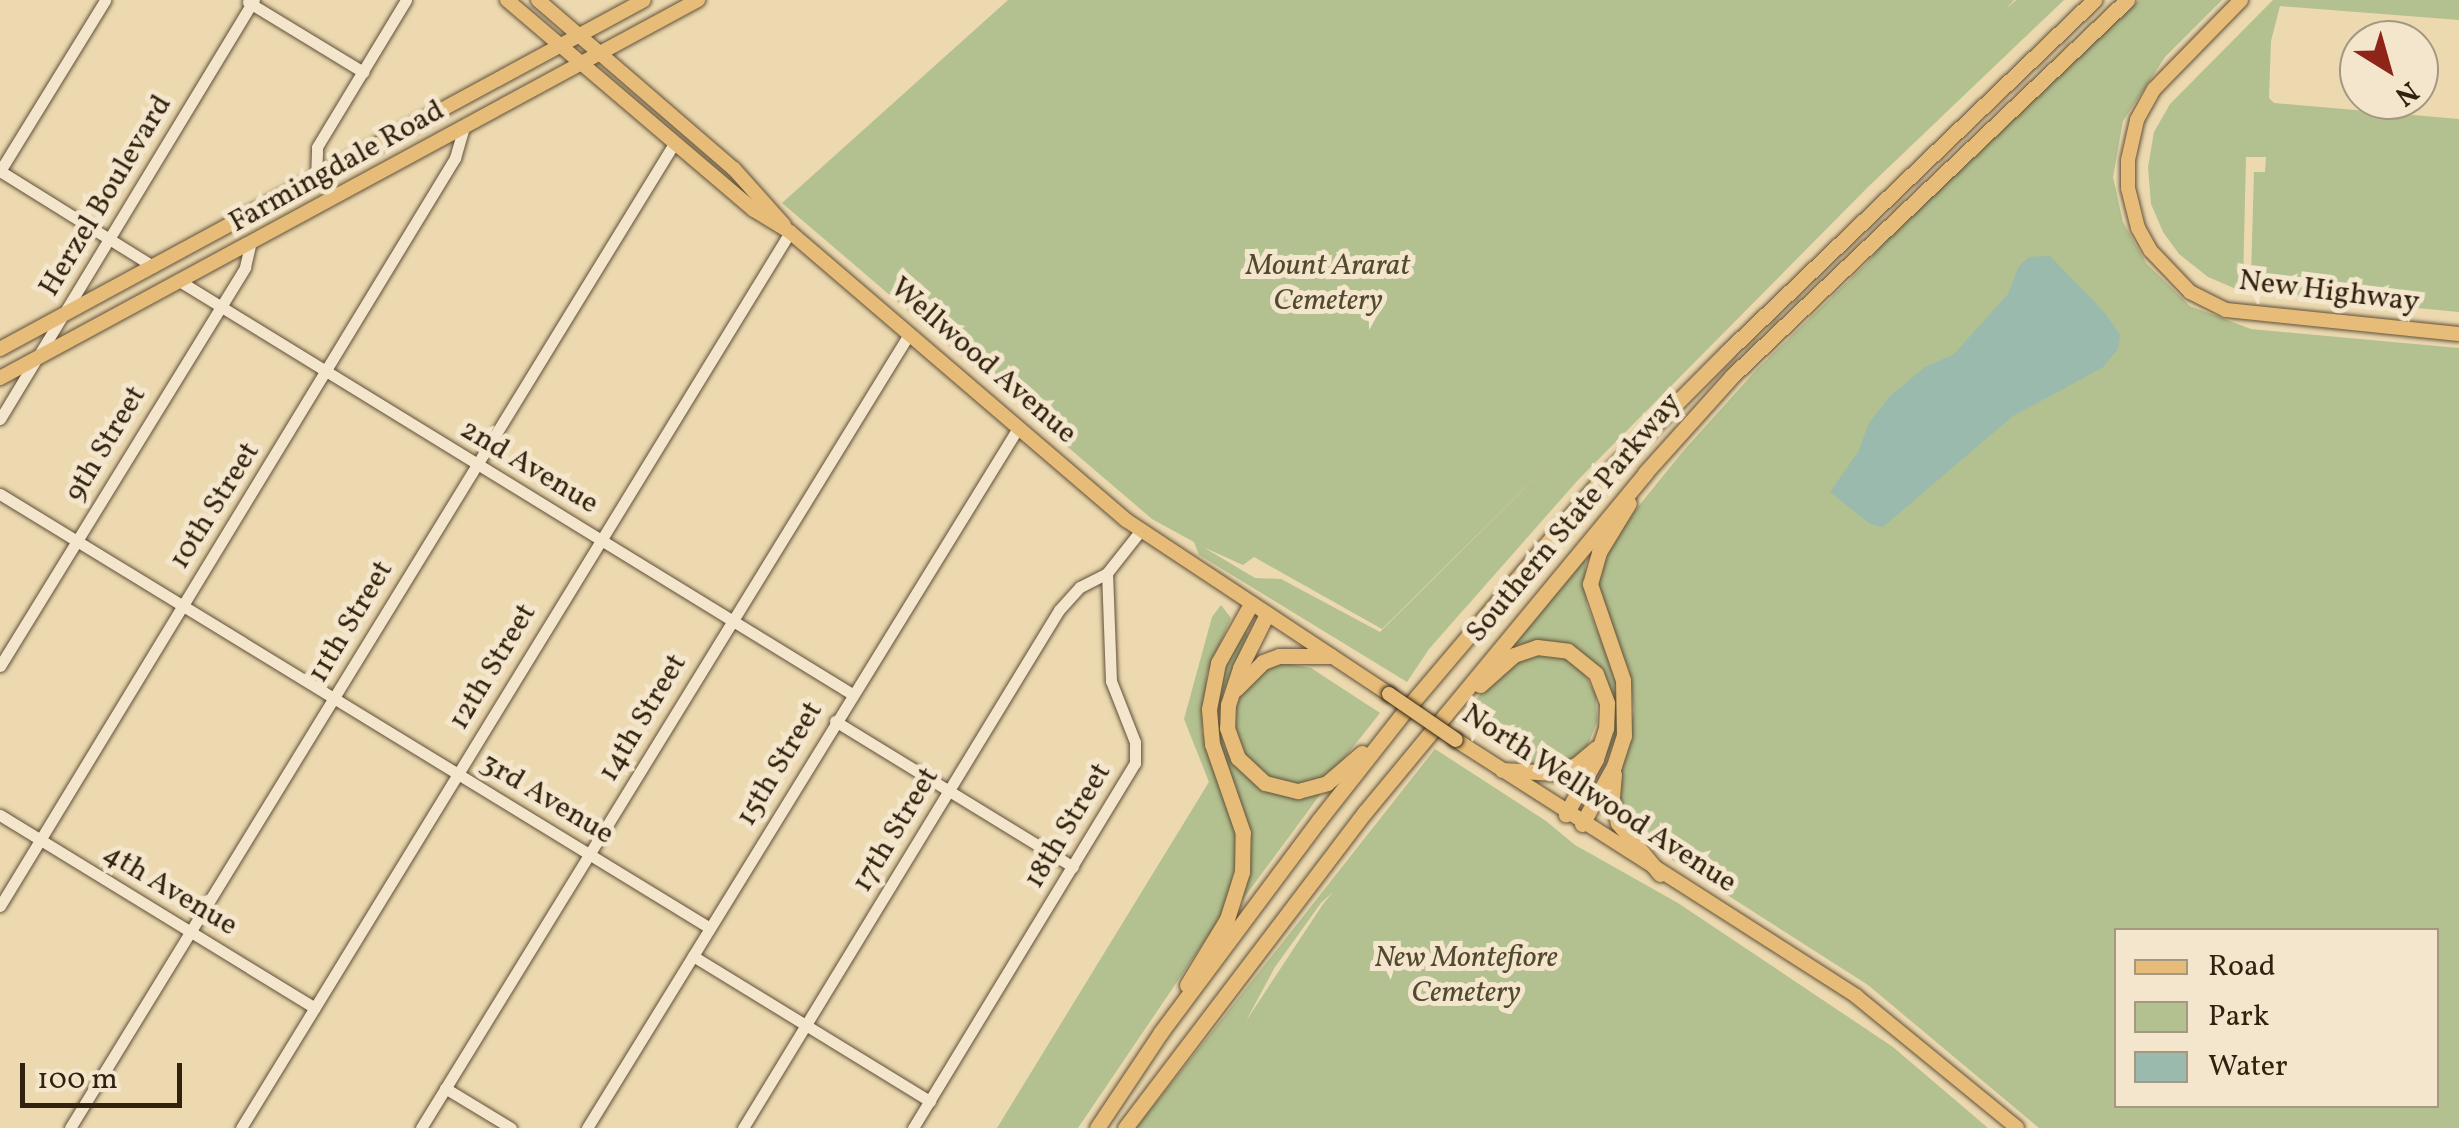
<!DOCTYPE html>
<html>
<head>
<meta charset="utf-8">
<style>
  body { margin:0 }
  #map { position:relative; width:2459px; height:1128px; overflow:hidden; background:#ecd9b0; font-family:Vollkorn,serif }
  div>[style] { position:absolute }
  .green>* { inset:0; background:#b3c08f }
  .water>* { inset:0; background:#99baac }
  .roads { filter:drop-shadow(0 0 2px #605038) drop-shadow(0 0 2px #605038) }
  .minor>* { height:11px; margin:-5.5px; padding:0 5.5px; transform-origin:5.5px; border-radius:5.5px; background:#f3e6cc }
  .major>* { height:14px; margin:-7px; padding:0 7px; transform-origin:7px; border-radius:7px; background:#e6bc78 }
  .highway>* { height:15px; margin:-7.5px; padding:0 7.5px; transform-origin:7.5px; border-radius:7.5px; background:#e6bc78 }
  .bridges { filter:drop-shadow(0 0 2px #312210) drop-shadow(0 0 2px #312210) }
  .major-bridge>* { height:14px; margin:-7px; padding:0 7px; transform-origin:7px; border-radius:7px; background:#e6bc78 }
  span { translate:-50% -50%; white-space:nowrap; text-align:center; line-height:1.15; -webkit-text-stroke:10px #f3e6cc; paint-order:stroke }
  .street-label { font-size:30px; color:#312210 }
  .park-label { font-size:30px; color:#524a30; font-style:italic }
  .legend { position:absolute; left:2114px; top:928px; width:325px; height:180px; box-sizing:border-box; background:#f3e6cc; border:2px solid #a59881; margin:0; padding:12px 18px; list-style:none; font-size:30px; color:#312210 }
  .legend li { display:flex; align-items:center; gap:20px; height:50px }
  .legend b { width:50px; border:2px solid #a59881 }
  .north { position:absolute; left:2339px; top:20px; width:100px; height:100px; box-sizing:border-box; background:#f3e6cc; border:2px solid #a59881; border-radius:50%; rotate:143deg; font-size:28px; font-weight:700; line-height:40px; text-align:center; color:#312210 }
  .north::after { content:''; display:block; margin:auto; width:35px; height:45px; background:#8f2418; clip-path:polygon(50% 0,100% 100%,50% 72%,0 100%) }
  .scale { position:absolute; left:20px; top:1063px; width:162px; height:45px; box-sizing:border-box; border:5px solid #312210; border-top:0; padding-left:12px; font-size:30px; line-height:35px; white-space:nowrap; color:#312210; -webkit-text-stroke:8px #f3e6cc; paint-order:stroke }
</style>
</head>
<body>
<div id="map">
  <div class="green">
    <i style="clip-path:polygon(evenodd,1008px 0,2014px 0,2006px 9px,2016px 0,2064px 0,1868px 187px,1578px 480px,1429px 649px,1407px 682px,1199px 555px,1194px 542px,1152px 519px,782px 203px,1008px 0,1571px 442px,1380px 632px,1281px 579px,1255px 578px,1203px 547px,1243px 565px,1254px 557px,1382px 629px,1571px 442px)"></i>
    <i style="clip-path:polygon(evenodd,2139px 0,2222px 0,2165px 57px,2123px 121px,2113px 177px,2123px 222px,2146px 263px,2190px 306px,2251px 329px,2459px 348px,2459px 1128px,2039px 1128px,1868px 985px,1638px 838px,1622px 822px,1616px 795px,1634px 711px,1629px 670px,1597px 598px,1596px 578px,1604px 549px,1684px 450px,1758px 368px,1865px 265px,1904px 220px,2139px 0,2116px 930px,2436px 930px,2436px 1106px,2116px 1106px,2116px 930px)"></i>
    <i style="clip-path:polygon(2273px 0,2459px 0,2459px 20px,2280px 6px,2271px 41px,2269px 98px,2274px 103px,2459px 119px,2459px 312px,2259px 293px,2252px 287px,2251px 277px,2254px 172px,2265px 172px,2266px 157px,2246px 157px,2243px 283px,2236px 289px,2208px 277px,2179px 254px,2163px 232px,2151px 204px,2148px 167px,2154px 132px,2170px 104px)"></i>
    <i style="clip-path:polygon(1585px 556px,1587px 605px,1619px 685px,1617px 736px,1585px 800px,1613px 722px,1576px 649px,1554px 641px,1514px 645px)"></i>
    <i style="clip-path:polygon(1221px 605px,1231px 618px,1207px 674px,1202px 731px,1235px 833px,1237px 856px,1225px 911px,1078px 1128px,997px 1128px,1209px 782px,1184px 719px,1212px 617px)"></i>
    <i style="clip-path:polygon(1244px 629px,1248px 635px,1222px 695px,1218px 722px,1223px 745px,1236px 767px,1265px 790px,1325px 788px,1240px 903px,1238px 898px,1245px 875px,1212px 726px,1218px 670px)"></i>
    <i style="clip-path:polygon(1529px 653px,1559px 654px,1583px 671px,1596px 695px,1597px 722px,1587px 747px,1568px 764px,1546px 768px,1523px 763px,1524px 758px,1460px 718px,1507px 663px)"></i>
    <i style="clip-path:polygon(1272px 661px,1311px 668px,1380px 713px,1334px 771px,1315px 782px,1288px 786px,1265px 777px,1250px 764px,1236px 743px,1233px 720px,1240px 694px)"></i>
    <i style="clip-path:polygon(evenodd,1435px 749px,1546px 821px,1575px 845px,1678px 903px,1893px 1047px,1988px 1128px,1136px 1128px,1435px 749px,1333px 892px,1323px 904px,1246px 1021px,1275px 967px,1321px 903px,1333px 892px)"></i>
  </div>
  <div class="water">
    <i style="clip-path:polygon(2050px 256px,2105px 313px,2120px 335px,2118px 349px,2102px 368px,2013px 416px,1883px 527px,1870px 524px,1830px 492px,1858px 452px,1869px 423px,1890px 396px,1925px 367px,1954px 354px,2008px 294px,2019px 266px,2029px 257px)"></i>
  </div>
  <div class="roads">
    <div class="minor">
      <i style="left:248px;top:2px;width:135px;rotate:31.3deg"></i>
      <i style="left:0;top:171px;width:201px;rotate:-58.4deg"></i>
      <i style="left:0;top:171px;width:181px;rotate:31.9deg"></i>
      <i style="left:316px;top:180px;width:33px;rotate:-88deg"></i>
      <i style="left:317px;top:147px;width:172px;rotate:-58.8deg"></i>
      <i style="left:181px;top:282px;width:787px;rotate:31.55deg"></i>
      <i style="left:0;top:419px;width:490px;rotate:-58.8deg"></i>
      <i style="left:0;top:494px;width:832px;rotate:31.44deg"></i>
      <i style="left:0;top:666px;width:468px;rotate:-58.4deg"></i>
      <i style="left:245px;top:267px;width:22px;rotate:-77deg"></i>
      <i style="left:835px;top:721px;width:279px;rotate:31.5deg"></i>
      <i style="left:0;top:815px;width:369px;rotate:31.5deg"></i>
      <i style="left:0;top:906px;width:876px;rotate:-58.69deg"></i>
      <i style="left:455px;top:158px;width:29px;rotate:-74deg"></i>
      <i style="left:693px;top:956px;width:278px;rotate:31.5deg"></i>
      <i style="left:445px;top:1088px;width:77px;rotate:31.2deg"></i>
      <i style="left:70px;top:1128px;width:1157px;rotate:-58.47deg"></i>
      <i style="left:241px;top:1128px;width:1051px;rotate:-58.5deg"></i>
      <i style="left:421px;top:1128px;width:932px;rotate:-58.42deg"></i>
      <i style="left:587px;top:1128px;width:822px;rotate:-58.38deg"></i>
      <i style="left:743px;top:1128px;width:607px;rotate:-58.62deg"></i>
      <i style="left:1059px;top:610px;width:31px;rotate:-48deg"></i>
      <i style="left:1080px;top:587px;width:30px;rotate:-27deg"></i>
      <i style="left:1107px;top:573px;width:55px;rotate:-51.7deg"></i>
      <i style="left:913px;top:1128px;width:427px;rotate:-58.7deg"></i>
      <i style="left:1135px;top:763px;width:21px;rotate:-90deg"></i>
      <i style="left:1135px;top:742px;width:66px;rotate:-111.5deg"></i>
      <i style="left:1111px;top:681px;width:108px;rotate:-92.1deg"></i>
    </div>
    <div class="major">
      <i style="left:507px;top:0;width:324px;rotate:40.4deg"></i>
      <i style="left:754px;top:210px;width:42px;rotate:31.4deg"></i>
      <i style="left:790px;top:232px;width:443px;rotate:40.6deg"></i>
      <i style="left:1126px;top:520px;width:315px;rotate:33.5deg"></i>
      <i style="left:538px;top:0;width:259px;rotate:40.8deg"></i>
      <i style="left:734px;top:169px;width:75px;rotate:48.2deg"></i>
      <i style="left:2241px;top:0;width:124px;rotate:134.3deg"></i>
      <i style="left:2154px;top:89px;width:35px;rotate:119deg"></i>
      <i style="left:2137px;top:120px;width:41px;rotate:102.7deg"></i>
      <i style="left:2128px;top:160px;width:28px;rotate:90deg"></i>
      <i style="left:2128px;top:188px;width:41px;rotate:76deg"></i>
      <i style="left:2138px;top:228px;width:26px;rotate:61deg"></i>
      <i style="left:2151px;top:251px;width:57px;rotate:46.4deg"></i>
      <i style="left:2190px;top:292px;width:40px;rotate:26.6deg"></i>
      <i style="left:2226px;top:310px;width:234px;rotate:5.9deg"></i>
      <i style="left:0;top:349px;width:732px;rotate:-28.45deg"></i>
      <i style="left:0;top:378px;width:794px;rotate:-28.44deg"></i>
      <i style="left:1456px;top:740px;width:475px;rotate:32.6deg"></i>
      <i style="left:1856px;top:996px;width:208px;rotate:39.3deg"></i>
    </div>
    <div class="highway">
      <i style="left:1267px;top:614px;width:60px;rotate:116.6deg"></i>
      <i style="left:1240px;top:668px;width:38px;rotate:108deg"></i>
      <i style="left:1228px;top:704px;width:24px;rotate:92deg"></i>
      <i style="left:1227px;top:728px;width:32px;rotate:70deg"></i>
      <i style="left:1238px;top:758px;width:37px;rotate:43deg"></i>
      <i style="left:1265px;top:783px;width:34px;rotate:14deg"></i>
      <i style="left:1298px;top:791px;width:30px;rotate:-15deg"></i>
      <i style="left:1327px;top:783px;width:46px;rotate:-40.6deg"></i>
      <i style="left:1480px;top:685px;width:45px;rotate:-41.4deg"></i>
      <i style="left:1514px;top:655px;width:24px;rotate:-19deg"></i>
      <i style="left:1537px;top:647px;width:31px;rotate:7deg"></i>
      <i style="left:1568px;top:651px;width:36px;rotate:39deg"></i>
      <i style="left:1596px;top:674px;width:31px;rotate:69deg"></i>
      <i style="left:1607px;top:703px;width:25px;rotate:92deg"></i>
      <i style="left:1606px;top:728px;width:33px;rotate:108deg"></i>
      <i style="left:1596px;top:759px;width:63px;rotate:118.6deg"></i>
      <i style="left:1236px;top:689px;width:38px;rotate:-45deg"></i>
      <i style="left:1263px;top:662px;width:17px;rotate:-21deg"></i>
      <i style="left:1279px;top:656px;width:52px"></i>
      <i style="left:1502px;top:770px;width:53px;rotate:3.2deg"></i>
      <i style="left:1555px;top:773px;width:22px;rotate:-21deg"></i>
      <i style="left:1576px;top:765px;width:26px;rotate:-40deg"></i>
      <i style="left:1614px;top:774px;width:25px;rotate:95deg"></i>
      <i style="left:1612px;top:799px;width:25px;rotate:76deg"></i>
      <i style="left:1618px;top:823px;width:66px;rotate:50.5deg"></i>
      <i style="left:1582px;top:824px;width:66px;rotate:-61.1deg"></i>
      <i style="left:1614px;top:766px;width:32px;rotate:-72deg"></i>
      <i style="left:1624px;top:736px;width:56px;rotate:-91deg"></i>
      <i style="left:1623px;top:680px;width:102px;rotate:-109deg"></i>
      <i style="left:1590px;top:584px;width:33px;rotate:-74deg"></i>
      <i style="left:1599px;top:552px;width:57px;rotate:-58.5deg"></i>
      <i style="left:1187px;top:985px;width:77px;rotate:-58.8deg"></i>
      <i style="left:1227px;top:919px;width:49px;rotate:-72.3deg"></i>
      <i style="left:1242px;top:872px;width:39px;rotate:-89deg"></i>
      <i style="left:1243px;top:833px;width:94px;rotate:-109.2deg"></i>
      <i style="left:1212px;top:744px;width:35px;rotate:-95deg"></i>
      <i style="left:1209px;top:709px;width:47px;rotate:-78.9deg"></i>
      <i style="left:1218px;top:663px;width:68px;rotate:-60.8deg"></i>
      <i style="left:1097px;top:1128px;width:115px;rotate:-56.3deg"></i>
      <i style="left:1161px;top:1032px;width:264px;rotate:-53.3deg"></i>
      <i style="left:1319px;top:820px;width:137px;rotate:-51.8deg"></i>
      <i style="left:1404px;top:712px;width:312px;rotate:-49.7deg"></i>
      <i style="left:1606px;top:474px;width:172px;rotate:-45.2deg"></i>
      <i style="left:1727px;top:352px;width:509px;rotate:-43.8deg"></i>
      <i style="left:1125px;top:1128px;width:397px;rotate:-52.8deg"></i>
      <i style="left:1365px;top:812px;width:440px;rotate:-50.4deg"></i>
      <i style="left:1645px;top:473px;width:129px;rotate:-48.1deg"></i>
      <i style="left:1731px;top:377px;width:547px;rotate:-43.59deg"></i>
    </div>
  </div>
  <div class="bridges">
    <div class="major-bridge">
      <i style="left:1389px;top:694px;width:81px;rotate:34.5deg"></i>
    </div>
  </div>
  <div class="street-label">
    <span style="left:337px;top:167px;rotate:-29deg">Farmingdale Road</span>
    <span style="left:106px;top:196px;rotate:-59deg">Herzel Boulevard</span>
    <span style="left:2329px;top:292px;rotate:7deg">New Highway</span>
    <span style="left:983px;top:361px;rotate:41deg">Wellwood Avenue</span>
    <span style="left:106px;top:444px;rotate:-59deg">9th Street</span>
    <span style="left:529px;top:467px;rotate:31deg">2nd Avenue</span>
    <span style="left:215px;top:506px;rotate:-58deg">10th Street</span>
    <span style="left:1574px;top:518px;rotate:-50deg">Southern State Parkway</span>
    <span style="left:351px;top:622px;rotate:-59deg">11th Street</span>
    <span style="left:493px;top:667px;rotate:-59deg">12th Street</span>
    <span style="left:643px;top:718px;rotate:-59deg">14th Street</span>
    <span style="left:780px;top:764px;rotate:-59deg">15th Street</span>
    <span style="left:547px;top:799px;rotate:31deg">3rd Avenue</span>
    <span style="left:1599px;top:799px;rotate:33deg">North Wellwood Avenue</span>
    <span style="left:1068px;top:826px;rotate:-59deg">18th Street</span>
    <span style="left:896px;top:830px;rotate:-59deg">17th Street</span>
    <span style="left:170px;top:890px;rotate:31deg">4th Avenue</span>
  </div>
  <div class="park-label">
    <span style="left:1328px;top:283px">Mount Ararat<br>Cemetery</span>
    <span style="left:1466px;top:975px">New Montefiore<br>Cemetery</span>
  </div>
  <ul class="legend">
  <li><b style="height:12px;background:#e6bc78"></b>Road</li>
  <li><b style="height:28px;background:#b3c08f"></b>Park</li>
  <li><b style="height:28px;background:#99baac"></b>Water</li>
  </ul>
  <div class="north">N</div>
  <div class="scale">100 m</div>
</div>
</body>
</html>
